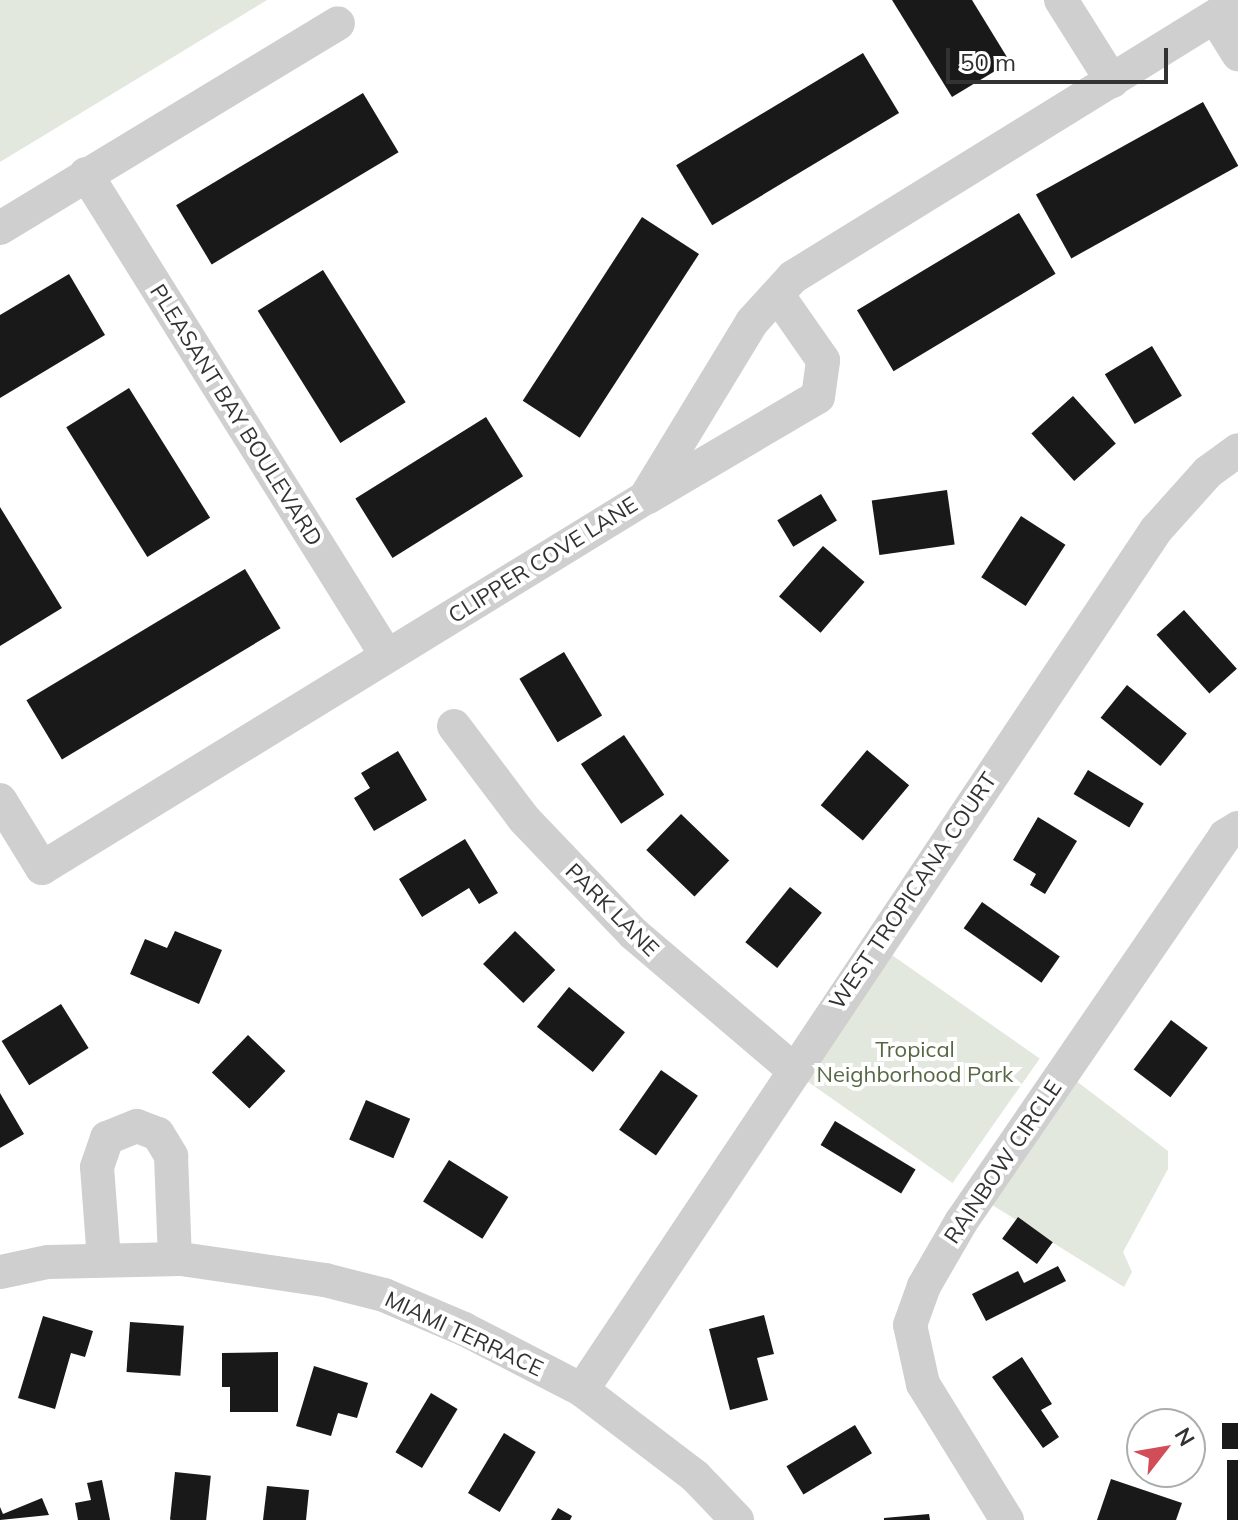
<!DOCTYPE html>
<html>
<head>
<meta charset="utf-8">
<style>
  body { margin:0 }
  #map { position:relative; width:1238px; height:1520px; overflow:hidden; background:#fff; font-family:Mulish,sans-serif }
  div>[style] { position:absolute }
  .green>* { inset:0; background:#e2e8dd; transform-origin:0 0 }
  .building>* { inset:0; background:#191919; transform-origin:0 0 }
  .minor>* { height:34px; margin:-17px; padding:0 17px; transform-origin:17px; border-radius:17px; background:#cfcfcf }
  span { translate:-50% -50%; white-space:nowrap; text-align:center; line-height:1.15; -webkit-text-stroke:8px #fff; paint-order:stroke }
  .street-label { font-size:22px; color:#323232 }
  .park-label { font-size:22px; color:#566944 }
  .north { position:absolute; left:1126px; top:1408px; width:80px; height:80px; box-sizing:border-box; background:#fff; border:2px solid #adadad; border-radius:50%; rotate:59deg; font-size:22px; font-weight:700; line-height:32px; text-align:center; color:#323232 }
  .north::after { content:''; display:block; margin:auto; width:28px; height:36px; background:#d14d57; clip-path:polygon(50% 0,100% 100%,50% 72%,0 100%) }
  .scale { position:absolute; left:946px; top:48px; width:222px; height:36px; box-sizing:border-box; border:4px solid #323232; border-top:0; padding-left:10px; font-size:24px; line-height:28px; white-space:nowrap; color:#323232; -webkit-text-stroke:6px #fff; paint-order:stroke }
</style>
</head>
<body>
<div id="map">
  <div class="green">
    <i style="clip-path:polygon(0 0,267px 0,0 162px)"></i>
    <i style="left:889px;top:953px;width:184px;height:152px;rotate:35deg"></i>
    <i style="clip-path:polygon(1075px 1080px,1168px 1151px,1168px 1169px,1123px 1252px,1132px 1272px,1124px 1287px,989px 1203px)"></i>
  </div>
  <div class="building">
    <i style="clip-path:polygon(892px 0,972px 0,1010px 62px,952px 97px)"></i>
    <i style="left:863px;top:53px;width:70px;height:218px;rotate:59deg"></i>
    <i style="left:363px;top:93px;width:69px;height:218px;rotate:59deg"></i>
    <i style="left:1203px;top:102px;width:73px;height:191px;rotate:61deg"></i>
    <i style="left:1019px;top:213px;width:71px;height:189px;rotate:59deg"></i>
    <i style="left:642px;top:217px;width:68px;height:219px;rotate:33deg"></i>
    <i style="left:323px;top:270px;width:156px;height:77px;rotate:58deg"></i>
    <i style="clip-path:polygon(69px 274px,105px 335px,0 398px,0 315px)"></i>
    <i style="left:1152px;top:346px;width:58px;height:55px;rotate:59deg"></i>
    <i style="left:129px;top:388px;width:153px;height:74px;rotate:58deg"></i>
    <i style="left:1073px;top:396px;width:64px;height:56px;rotate:48deg"></i>
    <i style="left:486px;top:417px;width:70px;height:154px;rotate:58deg"></i>
    <i style="left:947px;top:490px;width:55px;height:76px;rotate:82deg"></i>
    <i style="left:821px;top:494px;width:31px;height:51px;rotate:59deg"></i>
    <i style="clip-path:polygon(0 507px,62px 608px,0 646px)"></i>
    <i style="left:1021px;top:516px;width:53px;height:73px;rotate:33deg"></i>
    <i style="left:823px;top:546px;width:55px;height:67px;rotate:41deg"></i>
    <i style="left:245px;top:569px;width:69px;height:255px;rotate:59deg"></i>
    <i style="left:1184px;top:610px;width:79px;height:37px;rotate:48deg"></i>
    <i style="left:564px;top:652px;width:74px;height:52px;rotate:59deg"></i>
    <i style="left:1127px;top:685px;width:77px;height:42px;rotate:39deg"></i>
    <i style="left:624px;top:735px;width:72px;height:52px;rotate:56deg"></i>
    <i style="left:867px;top:750px;width:55px;height:72px;rotate:40deg"></i>
    <i style="clip-path:polygon(398px 751px,427px 800px,374px 831px,354px 798px,370px 788px,361px 773px)"></i>
    <i style="left:1088px;top:770px;width:65px;height:28px;rotate:31deg"></i>
    <i style="left:681px;top:814px;width:67px;height:50px;rotate:44deg"></i>
    <i style="clip-path:polygon(1038px 817px,1077px 841px,1045px 894px,1030px 885px,1036px 874px,1013px 860px)"></i>
    <i style="clip-path:polygon(465px 839px,498px 893px,479px 904px,469px 888px,422px 917px,399px 879px)"></i>
    <i style="left:790px;top:887px;width:41px;height:71px;rotate:39deg"></i>
    <i style="left:982px;top:902px;width:95px;height:32px;rotate:35deg"></i>
    <i style="clip-path:polygon(175px 931px,222px 950px,199px 1004px,130px 974px,145px 939px,167px 948px)"></i>
    <i style="left:515px;top:931px;width:56px;height:46px;rotate:44deg"></i>
    <i style="left:569px;top:987px;width:72px;height:51px;rotate:39deg"></i>
    <i style="left:61px;top:1004px;width:52px;height:70px;rotate:58deg"></i>
    <i style="left:1171px;top:1020px;width:46px;height:62px;rotate:37deg"></i>
    <i style="left:248px;top:1035px;width:52px;height:52px;rotate:44deg"></i>
    <i style="left:661px;top:1070px;width:45px;height:73px;rotate:35deg"></i>
    <i style="clip-path:polygon(0 1093px,24px 1134px,0 1148px)"></i>
    <i style="left:366px;top:1100px;width:48px;height:43px;rotate:23deg"></i>
    <i style="left:835px;top:1121px;width:94px;height:28px;rotate:31deg"></i>
    <i style="left:449px;top:1160px;width:70px;height:49px;rotate:32deg"></i>
    <i style="left:1018px;top:1217px;width:43px;height:27px;rotate:36deg"></i>
    <i style="clip-path:polygon(1058px 1266px,1066px 1281px,986px 1321px,972px 1294px,1018px 1271px,1024px 1283px)"></i>
    <i style="clip-path:polygon(764px 1315px,774px 1354px,757px 1358px,768px 1400px,730px 1410px,709px 1329px)"></i>
    <i style="clip-path:polygon(43px 1316px,93px 1331px,85px 1357px,71px 1353px,55px 1409px,18px 1398px)"></i>
    <i style="left:130px;top:1322px;width:54px;height:50px;rotate:4deg"></i>
    <i style="clip-path:polygon(278px 1352px,278px 1412px,230px 1412px,230px 1387px,222px 1387px,222px 1353px)"></i>
    <i style="clip-path:polygon(1022px 1357px,1052px 1404px,1041px 1410px,1059px 1437px,1043px 1448px,992px 1377px)"></i>
    <i style="clip-path:polygon(314px 1366px,368px 1383px,357px 1418px,338px 1413px,331px 1436px,296px 1426px)"></i>
    <i style="left:431px;top:1393px;width:31px;height:69px;rotate:31deg"></i>
    <i style="left:1222px;top:1423px;width:16px;height:26px"></i>
    <i style="left:855px;top:1425px;width:33px;height:80px;rotate:59deg"></i>
    <i style="left:504px;top:1433px;width:37px;height:70px;rotate:31deg"></i>
    <i style="left:1227px;top:1460px;width:11px;height:60px"></i>
    <i style="left:175px;top:1472px;width:36px;height:48px;rotate:6deg"></i>
    <i style="clip-path:polygon(1111px 1479px,1182px 1503px,1176px 1520px,1097px 1520px)"></i>
    <i style="clip-path:polygon(102px 1480px,110px 1520px,78px 1520px,75px 1503px,91px 1500px,87px 1483px)"></i>
    <i style="clip-path:polygon(267px 1486px,309px 1490px,306px 1520px,263px 1520px)"></i>
    <i style="clip-path:polygon(42px 1498px,49px 1515px,0 1520px,0 1507px,3px 1514px)"></i>
    <i style="clip-path:polygon(558px 1508px,572px 1516px,570px 1520px,551px 1520px)"></i>
    <i style="clip-path:polygon(929px 1514px,930px 1520px,884px 1520px,884px 1518px)"></i>
  </div>
  <div class="minor">
    <i style="left:1061px;top:0;width:96px;rotate:57.8deg"></i>
    <i style="left:1215px;top:17px;width:44px;rotate:58.1deg"></i>
    <i style="left:86px;top:174px;width:568px;rotate:58.02deg"></i>
    <i style="left:0;top:228px;width:395px;rotate:-31.2deg"></i>
    <i style="left:648px;top:497px;width:197px;rotate:-30.5deg"></i>
    <i style="left:818px;top:397px;width:37px;rotate:-82deg"></i>
    <i style="left:823px;top:360px;width:80px;rotate:-124.9deg"></i>
    <i style="left:454px;top:726px;width:116px;rotate:53deg"></i>
    <i style="left:524px;top:819px;width:159px;rotate:46.3deg"></i>
    <i style="left:634px;top:934px;width:210px;rotate:40.4deg"></i>
    <i style="left:0;top:800px;width:80px;rotate:58.3deg"></i>
    <i style="left:42px;top:868px;width:707px;rotate:-31.53deg"></i>
    <i style="left:645px;top:498px;width:206px;rotate:-58.7deg"></i>
    <i style="left:752px;top:322px;width:61px;rotate:-47.7deg"></i>
    <i style="left:793px;top:277px;width:523px;rotate:-31.72deg"></i>
    <i style="left:104px;top:1260px;width:93px;rotate:-94.3deg"></i>
    <i style="left:97px;top:1167px;width:31px;rotate:-71deg"></i>
    <i style="left:107px;top:1138px;width:32px;rotate:-22deg"></i>
    <i style="left:137px;top:1126px;width:22px;rotate:21deg"></i>
    <i style="left:158px;top:1134px;width:26px;rotate:59deg"></i>
    <i style="left:171px;top:1156px;width:103px;rotate:87.8deg"></i>
    <i style="left:0;top:1272px;width:49px;rotate:-11.8deg"></i>
    <i style="left:48px;top:1262px;width:133px;rotate:-1.3deg"></i>
    <i style="left:181px;top:1259px;width:146px;rotate:8.3deg"></i>
    <i style="left:325px;top:1280px;width:61px;rotate:14.3deg"></i>
    <i style="left:384px;top:1295px;width:87px;rotate:23deg"></i>
    <i style="left:464px;top:1329px;width:133px;rotate:27.3deg"></i>
    <i style="left:582px;top:1390px;width:142px;rotate:37.3deg"></i>
    <i style="left:695px;top:1476px;width:61px;rotate:46.3deg"></i>
    <i style="left:582px;top:1390px;width:1034px;rotate:-56.28deg"></i>
    <i style="left:1156px;top:530px;width:78px;rotate:-48.1deg"></i>
    <i style="left:1208px;top:472px;width:37px;rotate:-36deg"></i>
    <i style="left:1007px;top:1520px;width:160px;rotate:-121.7deg"></i>
    <i style="left:923px;top:1384px;width:60px;rotate:-102.4deg"></i>
    <i style="left:910px;top:1325px;width:41px;rotate:-70.3deg"></i>
    <i style="left:924px;top:1286px;width:74px;rotate:-60deg"></i>
    <i style="left:961px;top:1222px;width:468px;rotate:-55.6deg"></i>
    <i style="left:1225px;top:836px;width:15px;rotate:-32deg"></i>
  </div>
  <div class="street-label">
    <span style="left:236px;top:415px;rotate:58deg">PLEASANT BAY BOULEVARD</span>
    <span style="left:543px;top:560px;rotate:-32deg">CLIPPER COVE LANE</span>
    <span style="left:913px;top:891px;rotate:-56deg">WEST TROPICANA COURT</span>
    <span style="left:612px;top:910px;rotate:45deg">PARK LANE</span>
    <span style="left:1003px;top:1162px;rotate:-56deg">RAINBOW CIRCLE</span>
    <span style="left:464px;top:1334px;rotate:25deg">MIAMI TERRACE</span>
  </div>
  <div class="park-label">
    <span style="left:915px;top:1062px">Tropical<br>Neighborhood Park</span>
  </div>
  <div class="north">N</div>
  <div class="scale">50 m</div>
</div>
</body>
</html>
